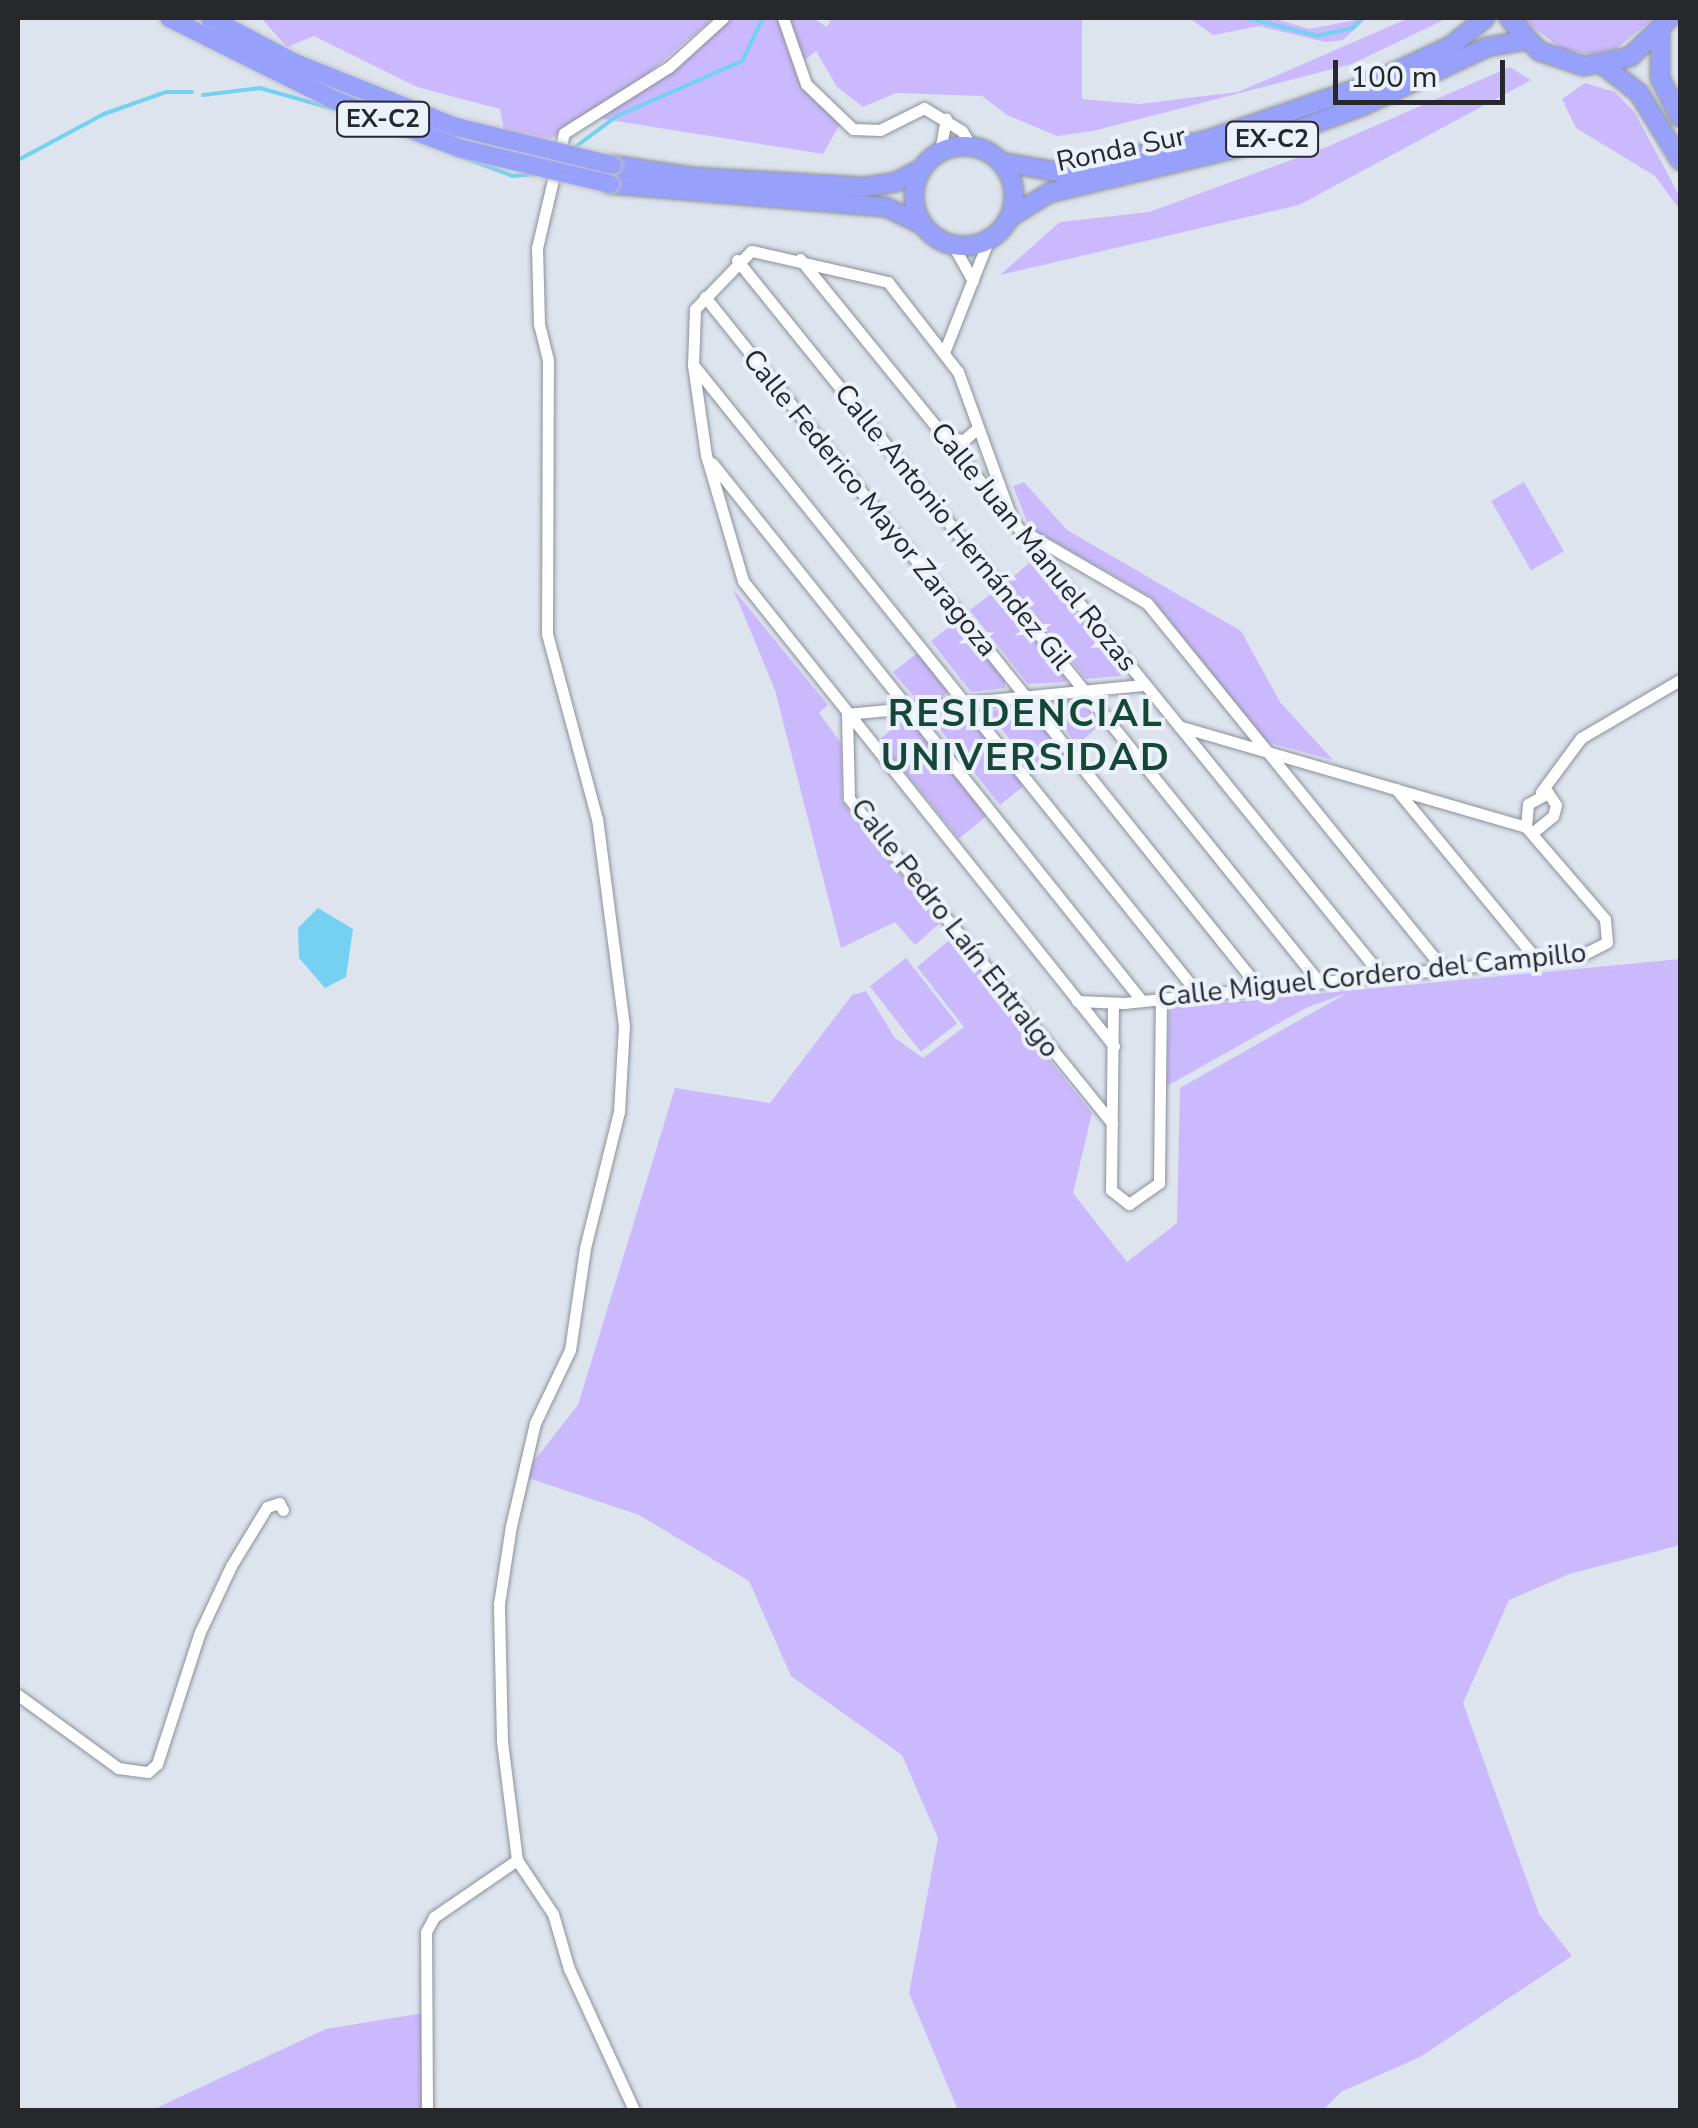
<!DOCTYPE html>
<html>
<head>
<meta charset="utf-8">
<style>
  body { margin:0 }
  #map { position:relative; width:1698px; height:2128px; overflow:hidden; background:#dee4ee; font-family:"Nunito Sans",sans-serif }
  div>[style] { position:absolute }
  .green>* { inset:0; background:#cbb9fd; transform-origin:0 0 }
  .water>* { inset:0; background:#74d1f1 }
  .stream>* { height:4px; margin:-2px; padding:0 2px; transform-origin:2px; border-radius:2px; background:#74d1f1 }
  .roads { filter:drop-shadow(0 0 2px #8b9199) drop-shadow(0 0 2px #8b9199) }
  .minor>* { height:11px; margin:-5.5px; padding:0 5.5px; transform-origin:5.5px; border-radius:5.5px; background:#fff }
  .highway>* { height:18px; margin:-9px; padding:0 9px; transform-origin:9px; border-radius:9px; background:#97a1fc }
  .highway>.ring { margin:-9px; padding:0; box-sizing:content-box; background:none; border:18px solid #97a1fc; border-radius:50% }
  .bridges { filter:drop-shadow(0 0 2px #c2c3c4) drop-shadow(0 0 2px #c2c3c4) }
  .highway-bridge>* { height:18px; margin:-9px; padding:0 9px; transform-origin:9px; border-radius:9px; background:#97a1fc }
  span { translate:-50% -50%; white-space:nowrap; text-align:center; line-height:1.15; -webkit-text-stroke:8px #ebf2fb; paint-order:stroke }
  .shield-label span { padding:2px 8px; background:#ebf2fb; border:2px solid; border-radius:8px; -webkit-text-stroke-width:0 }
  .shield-label { font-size:25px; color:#26282b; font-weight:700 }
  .street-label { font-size:28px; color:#26282b }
  .district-label { font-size:38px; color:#164736; font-weight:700; letter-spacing:2.5px }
  .frame { position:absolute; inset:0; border:20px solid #26282b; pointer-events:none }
  .scale { position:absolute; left:1333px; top:60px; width:172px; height:45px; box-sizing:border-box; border:5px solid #26282b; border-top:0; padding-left:12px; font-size:30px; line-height:35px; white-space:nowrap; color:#26282b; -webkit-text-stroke:8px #ebf2fb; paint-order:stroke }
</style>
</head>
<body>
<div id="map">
  <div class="green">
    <i style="clip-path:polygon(261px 18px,713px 18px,651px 71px,550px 139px,530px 141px,505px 135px,500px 109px,417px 87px,314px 36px,287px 47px)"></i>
    <i style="clip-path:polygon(730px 18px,781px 18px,785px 44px,809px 95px,840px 124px,823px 154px,597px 118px,671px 70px)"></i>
    <i style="clip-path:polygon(790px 18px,813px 18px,827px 27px,832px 18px,1082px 18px,1082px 99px,1139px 104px,1238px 92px,1409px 18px,1448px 18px,1352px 64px,1093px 131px,1057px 136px,1007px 115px,982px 96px,896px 93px,863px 107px,837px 87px,816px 51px,802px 62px)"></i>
    <i style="clip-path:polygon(1189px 18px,1273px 18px,1309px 29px,1367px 18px,1343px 40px,1325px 42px,1259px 26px,1213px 35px)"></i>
    <i style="clip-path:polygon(1521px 18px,1654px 18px,1616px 49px,1589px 54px,1562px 49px)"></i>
    <i style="clip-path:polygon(1510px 67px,1531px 80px,1299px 205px,1000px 275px,1060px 222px,1149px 212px,1324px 148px)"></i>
    <i style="clip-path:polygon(1585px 83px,1615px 92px,1635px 113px,1680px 197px,1680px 210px,1655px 176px,1576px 128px,1562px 99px)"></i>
    <i style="clip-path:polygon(1024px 482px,1067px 530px,1241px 631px,1280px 702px,1333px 760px,1266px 742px,1151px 597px,1029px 527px,1013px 486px)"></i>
    <i style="left:1524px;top:482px;width:80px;height:38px;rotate:60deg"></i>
    <i style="clip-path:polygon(1033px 560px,1118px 666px,1121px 676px,1086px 679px,1008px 581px)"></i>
    <i style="clip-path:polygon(733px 589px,828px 705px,819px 713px,841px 743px,842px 801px,940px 923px,915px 945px,895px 922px,841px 948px,775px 690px)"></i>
    <i style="clip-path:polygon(995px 591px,1066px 679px,1065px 682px,1028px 684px,970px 610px)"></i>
    <i style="clip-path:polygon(958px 620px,1005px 680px,1005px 688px,971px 692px,931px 641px)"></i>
    <i style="clip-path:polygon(919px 652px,948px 691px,944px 696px,916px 699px,893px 672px)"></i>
    <i style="clip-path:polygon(1078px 697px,1102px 723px,1077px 745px,1046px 704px)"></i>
    <i style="clip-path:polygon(1023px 704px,1064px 754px,1038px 775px,988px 712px)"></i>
    <i style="clip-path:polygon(964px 710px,1025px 785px,1000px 805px,930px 717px)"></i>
    <i style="left:907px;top:717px;width:127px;height:36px;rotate:51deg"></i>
    <i style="clip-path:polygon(952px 938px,1092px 1113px,1073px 1193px,1127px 1262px,1177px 1223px,1180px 1088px,1347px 993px,1306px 1008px,1167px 1086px,1169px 1008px,1680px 959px,1680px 1545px,1569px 1574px,1509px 1600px,1463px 1703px,1539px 1914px,1572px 1956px,1420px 2057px,1341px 2092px,1323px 2110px,958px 2110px,909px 1993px,938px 1838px,902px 1755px,791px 1676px,749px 1581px,639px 1515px,522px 1476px,578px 1405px,675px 1088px,770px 1103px,852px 995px,866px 991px,895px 1038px,923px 1058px,964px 1027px,917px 967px)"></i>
    <i style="left:906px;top:958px;width:83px;height:46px;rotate:52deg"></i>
    <i style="clip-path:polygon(424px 2013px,433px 2110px,152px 2110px,326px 2029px)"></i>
  </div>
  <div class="water">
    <i style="clip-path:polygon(318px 908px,353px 929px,346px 977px,325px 988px,299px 958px,298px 928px)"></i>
  </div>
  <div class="stream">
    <i style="left:1248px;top:18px;width:71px;rotate:14.6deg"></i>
    <i style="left:1317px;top:36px;width:37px;rotate:-13deg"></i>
    <i style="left:1353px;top:28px;width:13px;rotate:-51deg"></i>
    <i style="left:203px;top:95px;width:57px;rotate:-7deg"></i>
    <i style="left:260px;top:88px;width:77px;rotate:15.8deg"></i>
    <i style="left:408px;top:137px;width:112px;rotate:20.4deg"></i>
    <i style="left:513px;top:176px;width:23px;rotate:-5deg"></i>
    <i style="left:574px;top:148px;width:54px;rotate:-36.7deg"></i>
    <i style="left:617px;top:116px;width:137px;rotate:-23.7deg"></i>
    <i style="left:742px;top:61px;width:48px;rotate:-64deg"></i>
    <i style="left:18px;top:160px;width:98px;rotate:-28.1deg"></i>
    <i style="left:104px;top:114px;width:66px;rotate:-19.5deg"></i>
    <i style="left:166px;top:92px;width:26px"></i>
  </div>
  <div class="roads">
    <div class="minor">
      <i style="left:783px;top:18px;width:70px;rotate:70.8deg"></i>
      <i style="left:806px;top:84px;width:65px;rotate:43.8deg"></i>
      <i style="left:853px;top:129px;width:27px;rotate:2deg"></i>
      <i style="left:880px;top:130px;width:49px;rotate:-26.6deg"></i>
      <i style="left:924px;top:108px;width:44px;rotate:31.2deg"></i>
      <i style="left:962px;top:131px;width:17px;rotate:59deg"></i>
      <i style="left:940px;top:152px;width:34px;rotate:-80deg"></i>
      <i style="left:953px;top:245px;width:41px;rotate:60.9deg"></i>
      <i style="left:800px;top:259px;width:922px;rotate:50.94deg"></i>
      <i style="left:737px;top:260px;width:927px;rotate:51.13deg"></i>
      <i style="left:705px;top:297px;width:887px;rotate:51.27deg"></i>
      <i style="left:945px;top:350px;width:117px;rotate:-68.5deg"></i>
      <i style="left:695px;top:367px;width:805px;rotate:51.25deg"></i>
      <i style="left:945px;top:438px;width:19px;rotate:6deg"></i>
      <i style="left:964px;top:440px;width:18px;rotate:-41deg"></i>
      <i style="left:712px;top:463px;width:689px;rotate:51.37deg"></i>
      <i style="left:1012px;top:520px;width:158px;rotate:-110deg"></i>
      <i style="left:958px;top:372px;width:114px;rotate:-127.9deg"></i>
      <i style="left:888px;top:282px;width:140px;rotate:-167.2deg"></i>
      <i style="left:751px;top:251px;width:81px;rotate:134deg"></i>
      <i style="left:695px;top:309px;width:56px;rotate:92deg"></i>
      <i style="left:693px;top:365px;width:91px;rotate:81.8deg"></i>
      <i style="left:706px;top:455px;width:131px;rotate:73.6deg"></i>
      <i style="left:743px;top:581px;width:595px;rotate:51.42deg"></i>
      <i style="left:1030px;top:535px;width:135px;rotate:30.2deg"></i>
      <i style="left:1147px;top:603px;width:471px;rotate:51deg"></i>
      <i style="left:1396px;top:789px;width:220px;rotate:50.5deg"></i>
      <i style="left:1541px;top:792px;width:67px;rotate:-53.5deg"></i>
      <i style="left:1581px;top:738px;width:115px;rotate:-30.4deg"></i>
      <i style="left:1526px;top:827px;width:23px;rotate:-85deg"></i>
      <i style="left:1528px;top:804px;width:23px;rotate:-29deg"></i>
      <i style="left:1548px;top:793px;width:14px;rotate:56deg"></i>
      <i style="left:1556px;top:805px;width:11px;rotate:105deg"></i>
      <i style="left:1553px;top:816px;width:26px;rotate:141deg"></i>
      <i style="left:1077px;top:1001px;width:47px;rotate:2.4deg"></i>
      <i style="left:1124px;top:1003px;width:461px;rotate:-6deg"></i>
      <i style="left:1582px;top:955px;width:28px;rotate:-27deg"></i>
      <i style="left:1607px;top:942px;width:23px;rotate:-95deg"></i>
      <i style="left:1605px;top:919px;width:121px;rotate:-130.7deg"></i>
      <i style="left:1526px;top:827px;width:361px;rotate:-163.8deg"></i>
      <i style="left:1113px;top:1004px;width:186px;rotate:90.6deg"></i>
      <i style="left:1111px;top:1190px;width:23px;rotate:38deg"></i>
      <i style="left:1129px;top:1204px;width:37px;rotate:-35deg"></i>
      <i style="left:1159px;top:1183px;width:184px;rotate:-89.4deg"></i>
      <i style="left:1112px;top:1123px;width:418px;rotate:-129deg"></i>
      <i style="left:849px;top:798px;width:84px;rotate:-91.4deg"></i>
      <i style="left:847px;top:714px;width:299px;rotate:-5.6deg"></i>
      <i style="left:18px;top:1695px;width:124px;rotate:36.1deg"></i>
      <i style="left:118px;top:1768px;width:30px;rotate:8deg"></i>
      <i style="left:148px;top:1772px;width:12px;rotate:-42deg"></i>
      <i style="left:157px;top:1764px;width:139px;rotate:-72deg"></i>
      <i style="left:200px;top:1632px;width:73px;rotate:-64.8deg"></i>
      <i style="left:231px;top:1566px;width:69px;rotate:-58.6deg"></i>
      <i style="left:267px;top:1507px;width:13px;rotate:-18deg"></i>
      <i style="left:279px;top:1503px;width:8px;rotate:60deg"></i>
      <i style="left:427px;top:2110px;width:178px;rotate:-90.3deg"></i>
      <i style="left:426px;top:1932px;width:17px;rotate:-62deg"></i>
      <i style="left:434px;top:1917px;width:101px;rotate:-34.5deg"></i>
      <i style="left:634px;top:2110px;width:155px;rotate:-114.7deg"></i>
      <i style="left:569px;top:1969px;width:57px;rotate:-106.2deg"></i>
      <i style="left:553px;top:1914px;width:65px;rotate:-123.7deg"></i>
      <i style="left:517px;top:1860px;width:120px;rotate:-97.2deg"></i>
      <i style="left:502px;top:1741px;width:137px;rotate:-91.3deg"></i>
      <i style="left:499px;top:1604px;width:79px;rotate:-81.3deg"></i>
      <i style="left:511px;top:1526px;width:106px;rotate:-76.9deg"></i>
      <i style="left:535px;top:1423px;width:81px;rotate:-64.4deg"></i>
      <i style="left:570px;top:1350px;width:103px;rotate:-81.6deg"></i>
      <i style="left:585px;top:1248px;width:140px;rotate:-76deg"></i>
      <i style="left:619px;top:1112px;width:86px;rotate:-86.7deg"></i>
      <i style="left:624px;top:1026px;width:209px;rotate:-97.4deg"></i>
      <i style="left:597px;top:819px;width:192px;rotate:-105.1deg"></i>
      <i style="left:547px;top:634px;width:274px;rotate:-89.8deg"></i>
      <i style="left:548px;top:360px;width:38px;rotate:-104deg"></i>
      <i style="left:539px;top:323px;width:75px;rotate:-91.5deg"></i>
      <i style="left:537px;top:248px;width:118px;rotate:-76.8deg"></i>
      <i style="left:564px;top:133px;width:124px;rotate:-32.2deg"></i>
      <i style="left:669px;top:67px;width:73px;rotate:-42.2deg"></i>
    </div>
    <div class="highway">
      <i style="left:1509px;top:18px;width:45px;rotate:47.7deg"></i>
      <i style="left:1539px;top:51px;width:47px;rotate:18.4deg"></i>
      <i style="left:1584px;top:66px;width:47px;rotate:-11.1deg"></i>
      <i style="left:1630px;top:57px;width:56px;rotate:-44.3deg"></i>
      <i style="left:1660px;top:32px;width:46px;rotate:90deg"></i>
      <i style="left:1660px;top:78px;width:44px;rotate:62.9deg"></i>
      <i style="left:1603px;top:65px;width:46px;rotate:37.9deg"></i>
      <i style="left:1639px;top:93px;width:79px;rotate:58.5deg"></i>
      <i class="ring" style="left:914px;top:146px;width:82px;height:82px"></i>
      <i style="left:1001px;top:162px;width:59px;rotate:9.8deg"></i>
      <i style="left:1059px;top:172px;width:148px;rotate:-12.1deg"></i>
      <i style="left:1204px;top:141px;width:170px;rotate:-18.9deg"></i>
      <i style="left:1365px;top:86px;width:95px;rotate:-24.9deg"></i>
      <i style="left:1451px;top:46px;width:44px;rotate:-39.5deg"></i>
      <i style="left:612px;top:165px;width:81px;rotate:8.5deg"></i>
      <i style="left:692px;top:177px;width:173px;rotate:3.3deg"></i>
      <i style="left:865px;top:187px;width:31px;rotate:-9deg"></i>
      <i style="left:896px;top:182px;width:29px;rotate:-27deg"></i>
      <i style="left:610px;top:184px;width:277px;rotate:4.8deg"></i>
      <i style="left:886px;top:207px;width:41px;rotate:25.9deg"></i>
      <i style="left:1010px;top:217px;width:46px;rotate:-31.6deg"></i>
      <i style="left:1049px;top:193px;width:226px;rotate:-13.5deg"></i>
      <i style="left:1269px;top:140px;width:99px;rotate:-20.1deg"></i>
      <i style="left:1362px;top:106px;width:138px;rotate:-25.3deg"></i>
      <i style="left:1487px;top:47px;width:41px;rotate:-9.9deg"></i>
    </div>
  </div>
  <div class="bridges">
    <div class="highway-bridge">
      <i style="left:169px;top:18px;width:182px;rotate:26.4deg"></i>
      <i style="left:332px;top:99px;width:136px;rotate:21.1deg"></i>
      <i style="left:459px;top:148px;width:155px;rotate:13.4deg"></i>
      <i style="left:210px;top:18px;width:96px;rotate:27.9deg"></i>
      <i style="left:295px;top:63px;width:173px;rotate:21.7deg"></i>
      <i style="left:456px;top:127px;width:161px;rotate:13.7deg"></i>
    </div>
  </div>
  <div class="shield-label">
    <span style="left:383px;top:119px">EX-C2</span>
    <span style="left:1272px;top:139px">EX-C2</span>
  </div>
  <div class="street-label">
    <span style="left:1121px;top:149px;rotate:-12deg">Ronda Sur</span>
    <span style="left:870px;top:503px;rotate:51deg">Calle Federico Mayor Zaragoza</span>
    <span style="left:953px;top:527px;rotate:51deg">Calle Antonio Hernández Gil</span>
    <span style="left:1034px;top:547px;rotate:51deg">Calle Juan Manuel Rozas</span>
    <span style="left:955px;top:928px;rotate:52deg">Calle Pedro Laín Entralgo</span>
    <span style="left:1372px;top:975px;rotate:-6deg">Calle Miguel Cordero del Campillo</span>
  </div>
  <div class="district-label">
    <span style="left:1026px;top:736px">RESIDENCIAL<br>UNIVERSIDAD</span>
  </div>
  <div class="frame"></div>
  <div class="scale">100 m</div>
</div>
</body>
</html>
